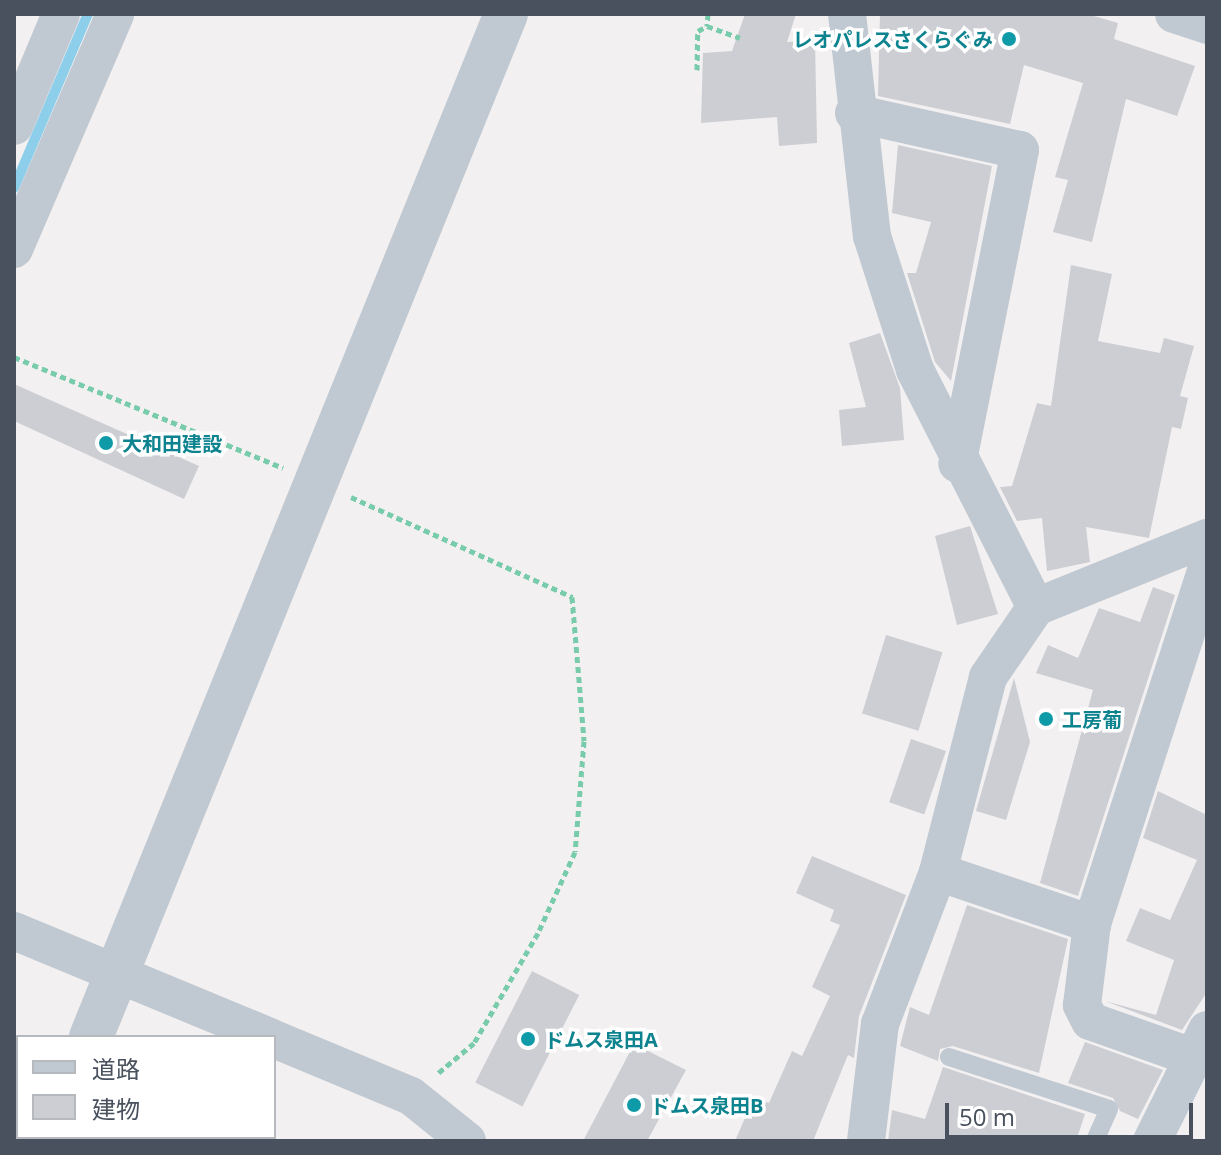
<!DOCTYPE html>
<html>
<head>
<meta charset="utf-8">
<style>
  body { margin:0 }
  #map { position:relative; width:1221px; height:1155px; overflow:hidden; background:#f2f0f0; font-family:"Open Sans","Noto Sans JP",sans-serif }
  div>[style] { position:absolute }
  .stream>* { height:10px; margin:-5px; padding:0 5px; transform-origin:5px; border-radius:5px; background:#8dceea }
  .building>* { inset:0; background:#cdced4; transform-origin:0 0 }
  .path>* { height:5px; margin-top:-2.5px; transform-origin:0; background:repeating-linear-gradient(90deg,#78ccab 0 6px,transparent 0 10px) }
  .service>* { height:18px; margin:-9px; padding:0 9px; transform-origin:9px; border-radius:9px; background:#c0c8d1 }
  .minor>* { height:38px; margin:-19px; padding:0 19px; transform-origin:19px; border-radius:19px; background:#c0c8d1 }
  .tertiary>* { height:44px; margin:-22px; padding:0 22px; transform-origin:22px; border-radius:22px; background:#c0c8d1 }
  .dots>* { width:22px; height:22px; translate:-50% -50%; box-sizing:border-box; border:4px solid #fff; border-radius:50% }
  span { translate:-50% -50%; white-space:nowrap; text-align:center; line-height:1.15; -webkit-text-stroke:7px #fff; paint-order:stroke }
  .culture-label { font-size:20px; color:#0d838f; font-weight:700 }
  .right { translate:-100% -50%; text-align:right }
  .left { translate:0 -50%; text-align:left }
  .frame { position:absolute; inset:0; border:16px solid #48515d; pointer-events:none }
  .legend { position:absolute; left:16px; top:1035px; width:260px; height:104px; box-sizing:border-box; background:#fff; border:2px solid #b6b9be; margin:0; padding:10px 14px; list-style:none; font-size:24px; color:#48515d }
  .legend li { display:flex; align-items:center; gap:16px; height:40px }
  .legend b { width:40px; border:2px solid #b6b9be }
  .scale { position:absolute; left:945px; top:1103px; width:248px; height:36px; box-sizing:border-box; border:4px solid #48515d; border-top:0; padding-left:10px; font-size:24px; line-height:28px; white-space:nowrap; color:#48515d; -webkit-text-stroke:6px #fff; paint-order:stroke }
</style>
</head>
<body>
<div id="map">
  <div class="stream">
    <i style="left:14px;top:188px;width:189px;rotate:-67deg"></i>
  </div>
  <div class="building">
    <i style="clip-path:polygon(745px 14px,796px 14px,787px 42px,815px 40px,817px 143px,779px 146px,777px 117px,701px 123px,703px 53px,732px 51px)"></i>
    <i style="clip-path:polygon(880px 14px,1087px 14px,1118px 23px,1114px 39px,1195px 66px,1177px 116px,1126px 99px,1092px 242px,1053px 232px,1068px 180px,1055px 177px,1083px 83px,1024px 65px,1010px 124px,878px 96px)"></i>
    <i style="clip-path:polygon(898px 145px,992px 166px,951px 381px,935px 362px,907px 273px,916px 273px,931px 222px,892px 213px)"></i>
    <i style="clip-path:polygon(1071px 265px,1112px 274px,1098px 341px,1160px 353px,1164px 338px,1194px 346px,1180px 396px,1188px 398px,1181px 429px,1172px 427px,1149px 538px,1086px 527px,1090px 562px,1047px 571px,1042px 518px,1017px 521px,1000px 487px,1012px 486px,1037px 403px,1051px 406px)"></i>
    <i style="clip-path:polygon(880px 333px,900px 388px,904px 440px,842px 446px,839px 410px,866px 407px,849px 343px)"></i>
    <i style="clip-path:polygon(14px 384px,199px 466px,184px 499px,14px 421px)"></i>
    <i style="clip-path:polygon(970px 526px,998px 614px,957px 625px,935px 536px)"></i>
    <i style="clip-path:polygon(1153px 587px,1175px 595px,1078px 896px,1040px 883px,1093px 690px,1036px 673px,1048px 645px,1078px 658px,1099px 608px,1140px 622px)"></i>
    <i style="left:886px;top:635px;width:59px;height:82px;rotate:17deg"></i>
    <i style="clip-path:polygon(1014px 678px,1030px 742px,1006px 820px,976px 811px)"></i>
    <i style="left:911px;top:739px;width:37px;height:67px;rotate:19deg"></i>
    <i style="clip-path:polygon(1158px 791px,1207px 815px,1207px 992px,1182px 1030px,1105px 1001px,1156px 1015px,1174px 960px,1126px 941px,1140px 908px,1170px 920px,1197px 860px,1143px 838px)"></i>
    <i style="clip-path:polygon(812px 856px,906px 895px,859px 1016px,854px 1058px,848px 1055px,813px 1141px,735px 1141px,754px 1097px,769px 1103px,792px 1051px,802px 1056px,830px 996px,812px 987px,840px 925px,830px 921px,834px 910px,796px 893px)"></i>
    <i style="clip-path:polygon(967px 905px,1068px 939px,1039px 1073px,953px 1046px,940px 1049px,938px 1061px,900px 1046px,910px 1007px,929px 1015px)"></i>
    <i style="left:532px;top:971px;width:53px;height:125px;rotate:27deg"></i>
    <i style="clip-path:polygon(1085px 1042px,1163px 1070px,1138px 1119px,1120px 1111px,1113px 1098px,1068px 1083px)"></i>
    <i style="clip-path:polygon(634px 1044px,686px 1070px,647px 1141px,583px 1141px)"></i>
    <i style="clip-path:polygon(943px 1067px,1085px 1114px,1076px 1141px,888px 1141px,892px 1110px,925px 1119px)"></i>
  </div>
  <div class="path">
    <i style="left:708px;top:14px;width:12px;rotate:95deg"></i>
    <i style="left:707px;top:26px;width:35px;rotate:20deg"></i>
    <i style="left:697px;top:70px;width:39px;rotate:-89deg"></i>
    <i style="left:698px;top:31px;width:10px;rotate:-29deg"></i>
    <i style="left:14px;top:357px;width:291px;rotate:22.4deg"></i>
    <i style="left:351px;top:497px;width:243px;rotate:24.3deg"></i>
    <i style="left:572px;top:597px;width:144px;rotate:85.2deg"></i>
    <i style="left:584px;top:741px;width:111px;rotate:94.6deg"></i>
    <i style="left:575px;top:852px;width:89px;rotate:114.6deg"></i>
    <i style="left:538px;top:933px;width:127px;rotate:120.2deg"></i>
    <i style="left:474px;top:1043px;width:48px;rotate:140deg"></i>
  </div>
  <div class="service">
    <i style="left:949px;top:1057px;width:168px;rotate:18deg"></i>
    <i style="left:1109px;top:1109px;width:35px;rotate:114deg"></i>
  </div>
  <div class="minor">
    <i style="left:847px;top:14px;width:223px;rotate:83.6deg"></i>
    <i style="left:872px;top:236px;width:141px;rotate:72.2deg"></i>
    <i style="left:915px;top:370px;width:266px;rotate:63deg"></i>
    <i style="left:1174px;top:14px;width:35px;rotate:18deg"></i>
    <i style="left:854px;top:113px;width:170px;rotate:12.6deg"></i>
    <i style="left:1020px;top:150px;width:320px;rotate:101.3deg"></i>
    <i style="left:14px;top:126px;width:121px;rotate:-67.2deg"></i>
    <i style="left:14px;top:249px;width:256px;rotate:-66.7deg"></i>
    <i style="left:938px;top:872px;width:163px;rotate:18.7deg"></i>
    <i style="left:14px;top:931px;width:277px;rotate:22.5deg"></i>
    <i style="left:274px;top:1039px;width:148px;rotate:22.6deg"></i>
    <i style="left:411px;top:1096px;width:72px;rotate:38.8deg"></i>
    <i style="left:1195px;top:1058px;width:111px;rotate:-160.6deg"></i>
    <i style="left:1090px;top:1021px;width:18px;rotate:-117deg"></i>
    <i style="left:1082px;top:1005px;width:82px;rotate:-83deg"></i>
    <i style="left:1092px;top:924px;width:374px;rotate:-72.1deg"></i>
    <i style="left:866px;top:1141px;width:118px;rotate:-83.2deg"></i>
    <i style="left:880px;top:1024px;width:163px;rotate:-69.1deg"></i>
    <i style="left:938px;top:872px;width:201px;rotate:-75.6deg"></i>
    <i style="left:988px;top:677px;width:85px;rotate:-55.6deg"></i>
    <i style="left:1036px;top:607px;width:184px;rotate:-22deg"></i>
    <i style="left:1152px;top:1141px;width:124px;rotate:-63.6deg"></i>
  </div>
  <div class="tertiary">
    <i style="left:91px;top:1037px;width:1104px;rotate:-67.92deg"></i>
    <i style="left:50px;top:1141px;width:4px;rotate:-76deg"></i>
  </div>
  <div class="dots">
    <i style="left:1009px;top:39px;background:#0f9aa8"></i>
    <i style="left:106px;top:443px;background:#0f9aa8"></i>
    <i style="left:1046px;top:719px;background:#0f9aa8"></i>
    <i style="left:528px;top:1039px;background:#0f9aa8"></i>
    <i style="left:634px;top:1105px;background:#0f9aa8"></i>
  </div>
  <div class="culture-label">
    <span class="right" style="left:993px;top:39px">レオパレスさくらぐみ</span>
    <span class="left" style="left:122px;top:443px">大和田建設</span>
    <span class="left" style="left:1062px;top:719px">工房葡</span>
    <span class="left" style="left:544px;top:1039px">ドムス泉田A</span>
    <span class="left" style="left:650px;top:1105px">ドムス泉田B</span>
  </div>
  <div class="frame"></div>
  <ul class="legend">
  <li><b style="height:10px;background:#c0c8d1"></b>道路</li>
  <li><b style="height:22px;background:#cdced4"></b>建物</li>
  </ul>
  <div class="scale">50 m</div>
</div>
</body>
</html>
